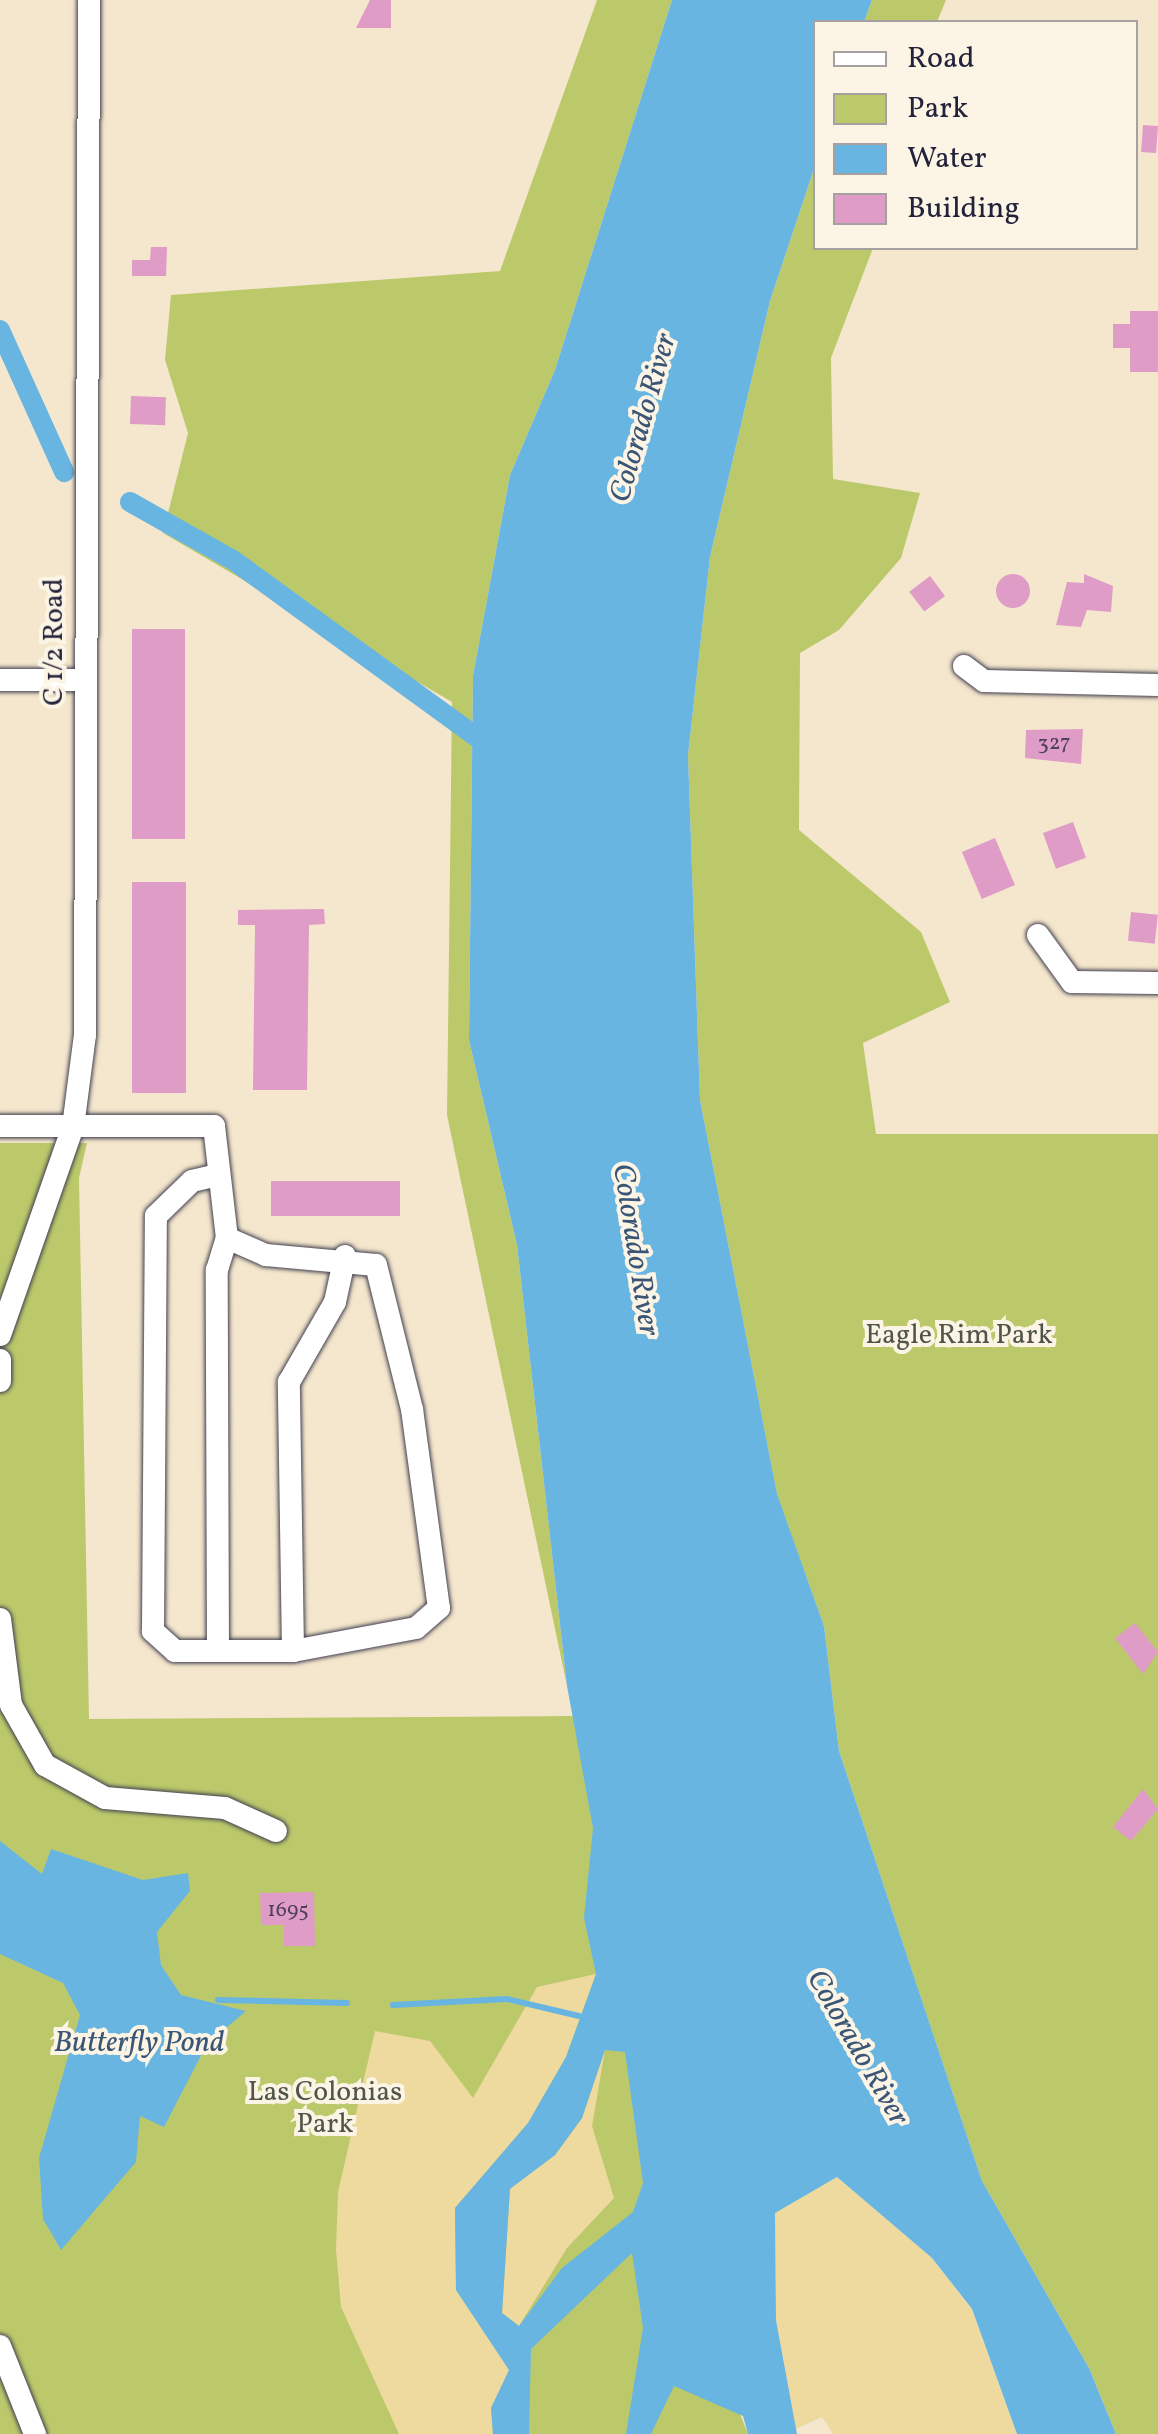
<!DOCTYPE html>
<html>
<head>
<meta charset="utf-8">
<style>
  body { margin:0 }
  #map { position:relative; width:1158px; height:2434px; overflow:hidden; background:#f5e7cd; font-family:Vollkorn,serif }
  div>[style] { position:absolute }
  .green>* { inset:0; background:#bcc96b }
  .sand>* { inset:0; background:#eeda9e }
  .water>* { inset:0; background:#68b5e2 }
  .stream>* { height:6px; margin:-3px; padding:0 3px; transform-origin:3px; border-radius:3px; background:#68b5e2 }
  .canal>* { height:20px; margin:-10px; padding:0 10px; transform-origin:10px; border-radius:10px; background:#68b5e2 }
  .building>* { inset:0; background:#df9cc7; transform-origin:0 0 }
  .round { border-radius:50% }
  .roads { filter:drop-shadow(0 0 2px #424051) drop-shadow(0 0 2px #424051) }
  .minor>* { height:22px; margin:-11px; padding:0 11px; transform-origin:11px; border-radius:11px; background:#fff }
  span { translate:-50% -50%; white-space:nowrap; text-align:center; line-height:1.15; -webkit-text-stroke:8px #fcf5e5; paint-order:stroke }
  .number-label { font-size:22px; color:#51405e }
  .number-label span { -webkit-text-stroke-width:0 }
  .street-label { font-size:28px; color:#22223b }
  .park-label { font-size:28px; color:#505449 }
  .water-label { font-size:30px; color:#3a5575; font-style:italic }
  .legend { position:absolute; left:813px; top:20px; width:325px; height:230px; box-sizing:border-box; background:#fcf5e5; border:2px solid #a5a1a1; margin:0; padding:12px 18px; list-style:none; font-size:30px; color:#22223b }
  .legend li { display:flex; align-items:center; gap:20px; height:50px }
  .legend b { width:50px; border:2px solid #a5a1a1 }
</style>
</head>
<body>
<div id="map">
  <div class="green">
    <i style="clip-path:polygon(597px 0,672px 0,555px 370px,510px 475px,473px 676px,469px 1040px,517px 1245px,567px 1686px,447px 1115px,452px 702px,163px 533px,188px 433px,165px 360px,171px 295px,500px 271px)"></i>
    <i style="clip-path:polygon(872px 0,946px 0,937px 22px,864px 22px)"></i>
    <i style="clip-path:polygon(815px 166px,816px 248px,873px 248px,831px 358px,833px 479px,920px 493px,901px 558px,839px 630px,800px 653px,799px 830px,921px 932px,950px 1002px,863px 1043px,876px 1134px,1158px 1134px,1158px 2434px,1116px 2434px,1089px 2368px,982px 2181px,839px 1751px,824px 1626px,777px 1495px,700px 1100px,688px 755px,710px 557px,770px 301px)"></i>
    <i style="clip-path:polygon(0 1143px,87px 1143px,79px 1178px,89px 1719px,573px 1716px,698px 2307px,748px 2434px,0 2434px)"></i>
  </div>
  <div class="sand">
    <i style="clip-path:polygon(596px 1974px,566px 2057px,528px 2123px,455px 2208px,456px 2290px,510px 2370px,491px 2408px,493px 2434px,399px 2434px,341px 2307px,336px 2250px,338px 2192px,375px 2031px,430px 2041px,473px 2098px,537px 1987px)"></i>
    <i style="clip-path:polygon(605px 2050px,592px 2126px,614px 2198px,567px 2248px,519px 2326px,502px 2313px,510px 2188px,555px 2155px,582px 2118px)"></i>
    <i style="clip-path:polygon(837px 2177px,932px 2258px,972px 2310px,1017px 2434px,833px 2434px,822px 2417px,796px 2429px,776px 2320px,775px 2212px)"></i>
  </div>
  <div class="water">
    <i style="clip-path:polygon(evenodd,672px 0,872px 0,864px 22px,816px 22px,815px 166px,770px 301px,710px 557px,688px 755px,700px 1100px,777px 1494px,824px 1626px,839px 1751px,982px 2181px,1089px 2368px,1116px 2434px,1017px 2434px,972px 2309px,932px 2258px,837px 2177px,775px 2213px,776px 2320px,797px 2434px,748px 2434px,743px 2416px,674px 2386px,651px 2434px,626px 2434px,643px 2328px,632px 2253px,531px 2349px,529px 2434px,493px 2434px,491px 2408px,509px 2370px,456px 2290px,455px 2208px,528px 2123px,566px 2057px,596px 1974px,584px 1918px,593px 1828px,567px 1686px,517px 1245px,469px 1040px,473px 676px,510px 475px,555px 370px,672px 0,605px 2050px,625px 2052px,643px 2183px,633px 2212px,562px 2268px,519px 2326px,502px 2313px,510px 2189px,555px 2155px,582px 2118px,605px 2050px)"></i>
    <i style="clip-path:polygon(0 1841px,42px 1874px,51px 1849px,143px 1880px,188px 1873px,190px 1891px,157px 1932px,161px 1965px,181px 1995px,246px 2011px,207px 2044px,164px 2127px,140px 2116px,136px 2162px,61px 2250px,43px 2219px,39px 2158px,80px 2015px,63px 1983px,0 1954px)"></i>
  </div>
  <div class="stream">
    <i style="left:218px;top:2000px;width:129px;rotate:1.3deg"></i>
    <i style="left:393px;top:2005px;width:114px;rotate:-3deg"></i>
    <i style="left:507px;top:1999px;width:74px;rotate:13.3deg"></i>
  </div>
  <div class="canal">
    <i style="left:0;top:330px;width:156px;rotate:65.7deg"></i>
    <i style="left:130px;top:502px;width:118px;rotate:29.4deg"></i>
    <i style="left:233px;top:560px;width:308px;rotate:36deg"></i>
  </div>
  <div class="building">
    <i style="clip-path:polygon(370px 0,391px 0,391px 28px,356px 28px)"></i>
    <i style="left:1143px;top:125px;width:15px;height:27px;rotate:4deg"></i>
    <i style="clip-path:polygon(151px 247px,167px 247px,166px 276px,132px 276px,132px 260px,150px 260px)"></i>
    <i style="clip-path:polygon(1130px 311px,1158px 311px,1158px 372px,1130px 372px,1130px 348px,1113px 348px,1113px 324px,1130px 324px)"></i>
    <i style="left:131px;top:396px;width:35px;height:28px;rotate:2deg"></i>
    <i class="round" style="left:996px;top:574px;width:34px;height:34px"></i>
    <i style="clip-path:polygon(1084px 574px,1113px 586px,1111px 612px,1087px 610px,1081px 627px,1056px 625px,1067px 582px,1084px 583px)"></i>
    <i style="left:930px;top:576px;width:25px;height:26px;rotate:53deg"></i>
    <i style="left:132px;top:629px;width:53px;height:210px"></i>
    <i style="clip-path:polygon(1083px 729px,1081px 764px,1025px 758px,1026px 730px)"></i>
    <i style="left:1073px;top:822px;width:38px;height:32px;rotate:70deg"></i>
    <i style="left:995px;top:838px;width:51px;height:36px;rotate:67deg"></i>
    <i style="left:132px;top:882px;width:54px;height:211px"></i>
    <i style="clip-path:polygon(324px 909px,325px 924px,309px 925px,307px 1090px,253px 1090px,255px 925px,238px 925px,238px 910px)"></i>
    <i style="left:1131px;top:912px;width:27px;height:29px;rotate:6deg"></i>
    <i style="left:400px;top:1181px;width:35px;height:129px;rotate:90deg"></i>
    <i style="clip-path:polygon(1135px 1623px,1158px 1652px,1143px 1674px,1115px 1638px)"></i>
    <i style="clip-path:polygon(1143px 1789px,1158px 1809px,1131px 1841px,1113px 1827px)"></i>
    <i style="clip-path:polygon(314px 1892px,315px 1946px,284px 1946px,284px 1925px,261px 1925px,260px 1893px)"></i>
  </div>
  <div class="roads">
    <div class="minor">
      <i style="left:964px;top:666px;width:25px;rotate:37deg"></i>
      <i style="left:984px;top:681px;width:174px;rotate:1.3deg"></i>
      <i style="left:0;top:680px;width:85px"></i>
      <i style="left:1038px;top:935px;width:58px;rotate:54.1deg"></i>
      <i style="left:1072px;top:982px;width:86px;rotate:0.7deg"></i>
      <i style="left:0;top:1126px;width:214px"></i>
      <i style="left:214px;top:1126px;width:113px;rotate:83.4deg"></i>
      <i style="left:227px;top:1238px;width:43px;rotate:23.6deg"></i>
      <i style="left:266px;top:1255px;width:110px;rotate:5.2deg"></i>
      <i style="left:376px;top:1265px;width:148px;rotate:76deg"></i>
      <i style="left:412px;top:1409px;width:201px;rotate:82.3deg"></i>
      <i style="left:439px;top:1608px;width:30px;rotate:139deg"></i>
      <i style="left:416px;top:1628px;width:125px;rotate:169.4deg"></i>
      <i style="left:293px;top:1651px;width:118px;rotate:180deg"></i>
      <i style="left:175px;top:1651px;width:30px;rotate:-138deg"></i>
      <i style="left:153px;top:1631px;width:415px;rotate:-89.6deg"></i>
      <i style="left:156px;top:1216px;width:50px;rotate:-44.2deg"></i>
      <i style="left:192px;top:1181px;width:23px;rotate:-13deg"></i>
      <i style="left:0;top:1335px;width:220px;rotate:-70.7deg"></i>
      <i style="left:73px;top:1127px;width:93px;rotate:-82.6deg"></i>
      <i style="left:85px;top:1035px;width:1035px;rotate:-89.78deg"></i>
      <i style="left:0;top:1360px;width:21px;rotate:90deg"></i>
      <i style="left:0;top:1619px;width:87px;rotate:82.7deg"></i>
      <i style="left:11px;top:1705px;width:69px;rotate:60.5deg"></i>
      <i style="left:45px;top:1765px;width:68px;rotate:28.8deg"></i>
      <i style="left:105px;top:1798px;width:120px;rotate:4.8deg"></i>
      <i style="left:225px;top:1808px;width:56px;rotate:24.3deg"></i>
      <i style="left:218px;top:1651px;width:381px;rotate:-90.2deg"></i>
      <i style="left:217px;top:1270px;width:34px;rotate:-73deg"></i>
      <i style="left:293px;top:1651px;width:269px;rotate:-90.9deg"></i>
      <i style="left:289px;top:1382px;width:92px;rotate:-60.1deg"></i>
      <i style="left:335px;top:1302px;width:47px;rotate:-77.7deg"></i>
      <i style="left:0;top:2346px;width:95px;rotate:68.3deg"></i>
    </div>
  </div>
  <div class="number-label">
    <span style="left:1054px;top:744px">327</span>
    <span style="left:288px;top:1911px">1695</span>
  </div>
  <div class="street-label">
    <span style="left:55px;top:642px;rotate:-90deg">C 1/2 Road</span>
  </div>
  <div class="park-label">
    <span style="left:959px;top:1336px">Eagle Rim Park</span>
    <span style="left:325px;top:2109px">Las Colonias<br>Park</span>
  </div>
  <div class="water-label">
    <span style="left:644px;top:418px;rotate:-74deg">Colorado River</span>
    <span style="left:635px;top:1250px;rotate:81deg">Colorado River</span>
    <span style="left:139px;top:2043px">Butterfly Pond</span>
    <span style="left:857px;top:2048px;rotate:60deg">Colorado River</span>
  </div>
  <ul class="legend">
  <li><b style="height:12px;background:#fff"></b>Road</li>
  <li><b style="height:28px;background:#bcc96b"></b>Park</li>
  <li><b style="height:28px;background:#68b5e2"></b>Water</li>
  <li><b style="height:28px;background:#df9cc7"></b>Building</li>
  </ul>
</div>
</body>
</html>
